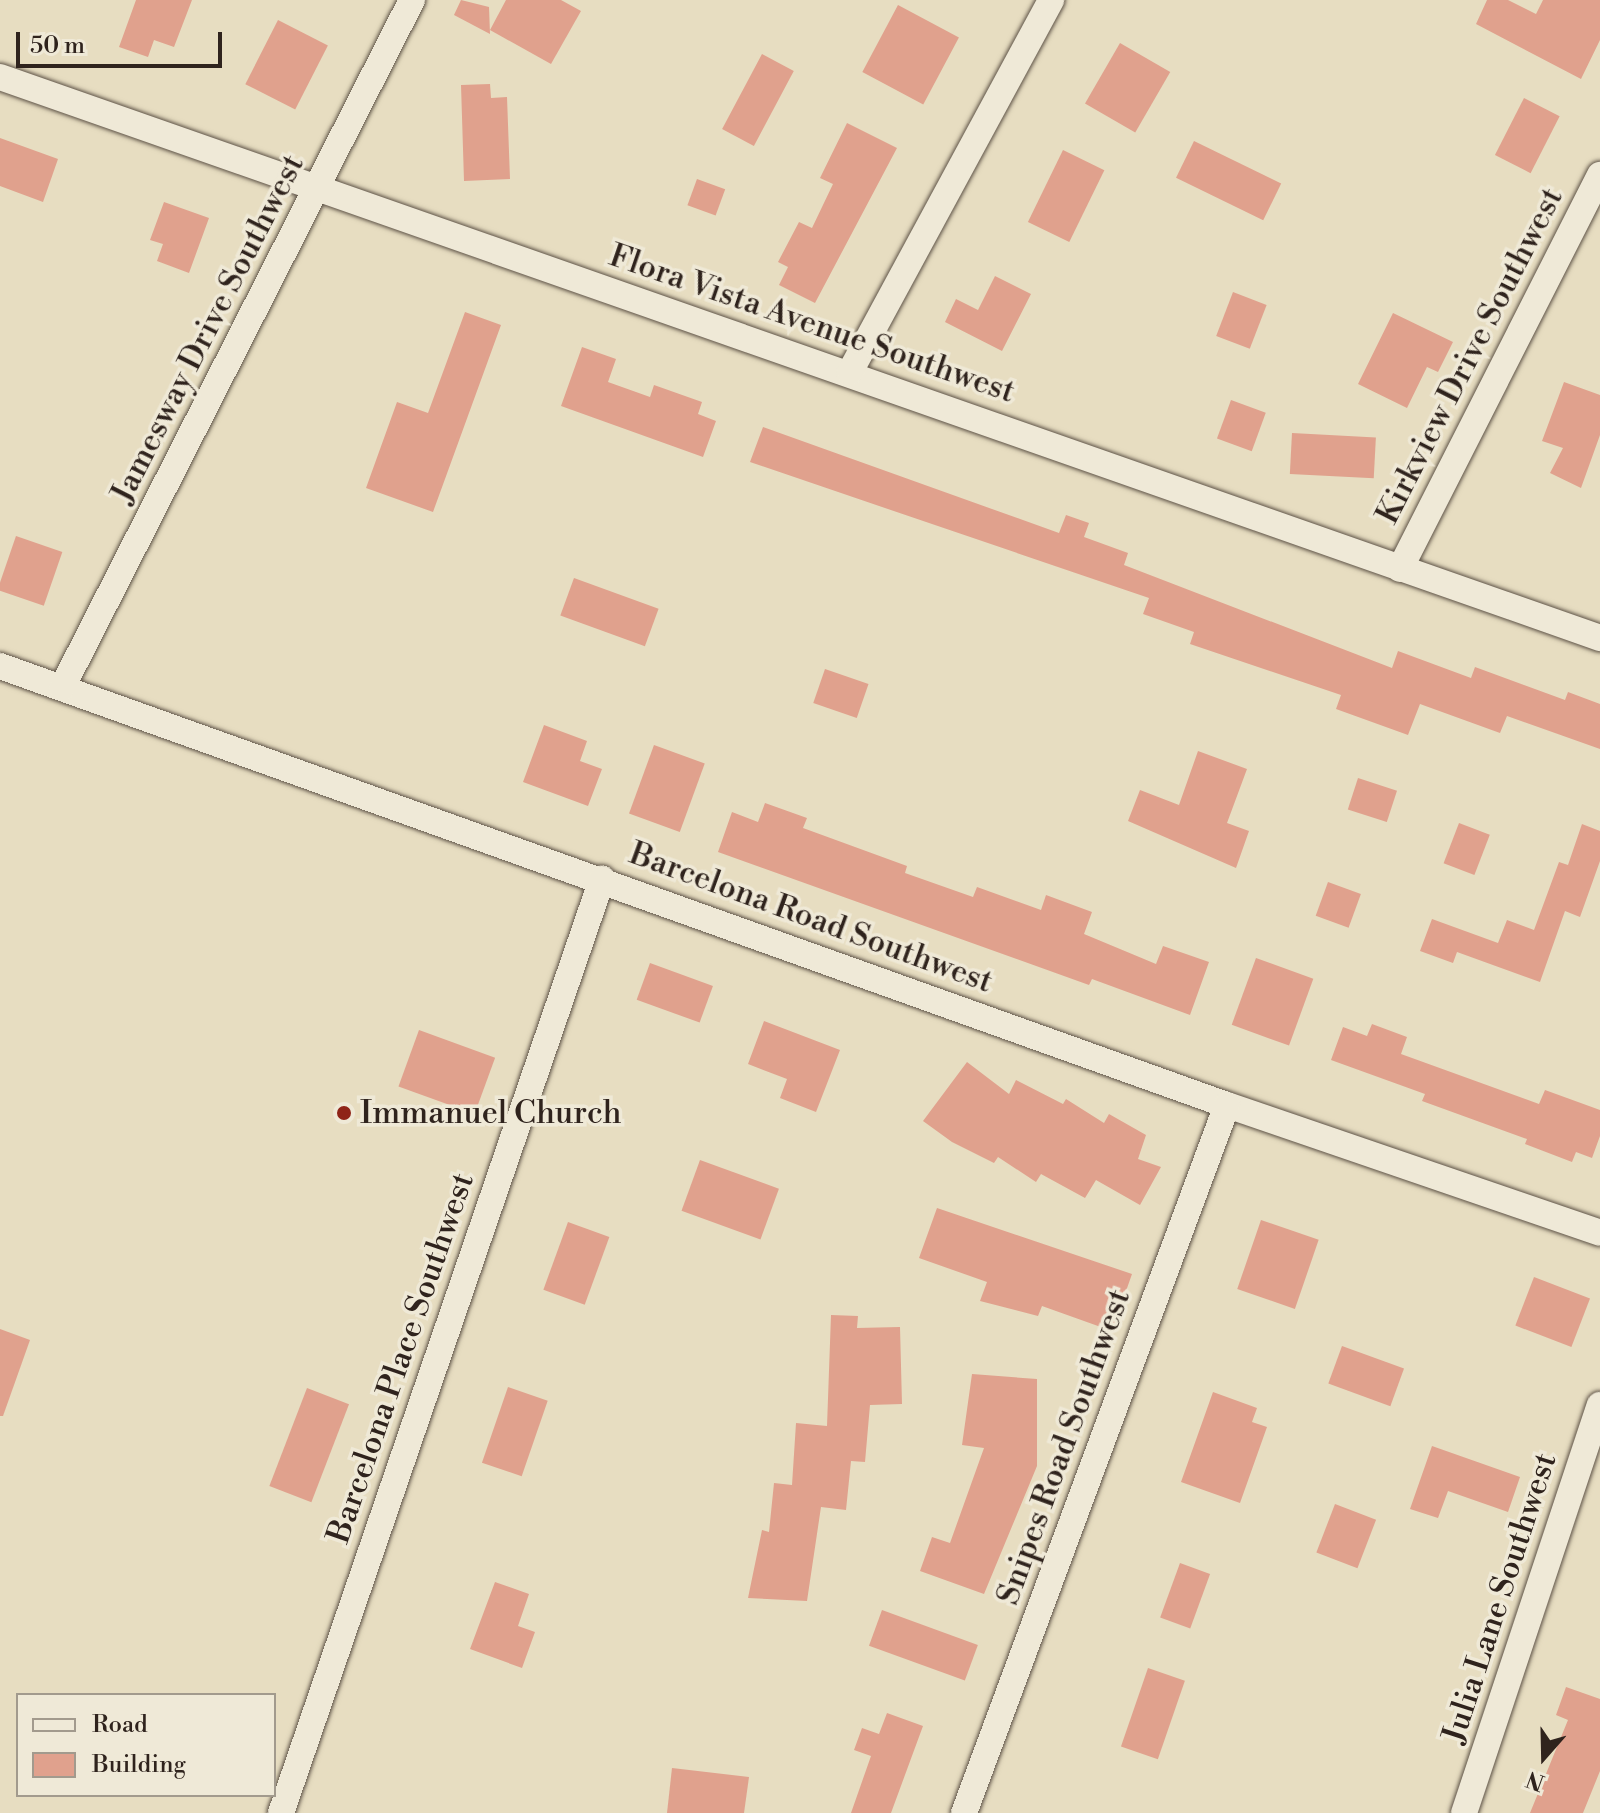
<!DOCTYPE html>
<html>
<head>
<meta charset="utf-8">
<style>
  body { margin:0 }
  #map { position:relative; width:1600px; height:1813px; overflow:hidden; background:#e7ddc1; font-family:"Libre Bodoni",serif }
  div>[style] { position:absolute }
  .building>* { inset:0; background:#e0a18d; transform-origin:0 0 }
  .roads { filter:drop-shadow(0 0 2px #5d5246) drop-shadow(0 0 2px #5d5246) }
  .minor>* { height:26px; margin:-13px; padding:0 13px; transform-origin:13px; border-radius:13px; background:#efe9d7 }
  .dots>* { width:22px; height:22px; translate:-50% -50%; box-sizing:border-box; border:4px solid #efe9d7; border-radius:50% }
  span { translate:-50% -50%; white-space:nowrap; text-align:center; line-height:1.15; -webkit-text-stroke:7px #efe9d7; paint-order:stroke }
  .street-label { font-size:32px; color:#2f231d }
  .poi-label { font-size:32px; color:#2f231d }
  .left { translate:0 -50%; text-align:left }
  .legend { position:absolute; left:16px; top:1693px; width:260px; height:104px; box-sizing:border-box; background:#efe9d7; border:2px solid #a29a8d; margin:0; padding:10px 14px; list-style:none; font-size:24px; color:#2f231d }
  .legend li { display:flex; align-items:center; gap:16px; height:40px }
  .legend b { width:40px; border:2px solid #a29a8d }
  .north { position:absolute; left:1504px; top:1717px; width:80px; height:80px; -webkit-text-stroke:6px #efe9d7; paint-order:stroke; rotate:200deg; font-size:22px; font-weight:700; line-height:32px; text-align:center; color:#2f231d }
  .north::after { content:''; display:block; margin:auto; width:28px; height:36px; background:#2f231d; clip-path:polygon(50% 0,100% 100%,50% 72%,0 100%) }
  .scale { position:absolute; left:16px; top:32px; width:206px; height:36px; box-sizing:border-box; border:4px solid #2f231d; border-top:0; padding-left:10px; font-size:24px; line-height:28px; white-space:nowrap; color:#2f231d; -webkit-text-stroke:6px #efe9d7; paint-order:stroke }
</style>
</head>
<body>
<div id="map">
  <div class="building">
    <i style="clip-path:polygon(136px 0,192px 0,174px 47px,154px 40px,148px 57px,119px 47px)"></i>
    <i style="clip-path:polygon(461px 0,489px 7px,490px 34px,454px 15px)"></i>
    <i style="clip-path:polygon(506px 0,561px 0,581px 11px,551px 64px,490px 30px)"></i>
    <i style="clip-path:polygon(1487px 0,1508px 0,1536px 14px,1543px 0,1600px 0,1600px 40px,1581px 79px,1476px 24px)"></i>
    <i style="left:898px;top:5px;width:69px;height:76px;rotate:28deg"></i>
    <i style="left:278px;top:20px;width:56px;height:72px;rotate:27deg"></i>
    <i style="left:1120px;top:43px;width:58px;height:70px;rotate:30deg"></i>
    <i style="left:762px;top:54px;width:36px;height:85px;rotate:28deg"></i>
    <i style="clip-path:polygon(490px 84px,491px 98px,507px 97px,510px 179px,464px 181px,461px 85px)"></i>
    <i style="left:1524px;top:98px;width:40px;height:64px;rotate:27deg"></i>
    <i style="clip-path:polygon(847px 123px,897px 148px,815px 303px,779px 285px,788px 267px,778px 262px,799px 222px,812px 228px,833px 184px,820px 178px)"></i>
    <i style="clip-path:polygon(0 138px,58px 159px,43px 202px,0 186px)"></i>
    <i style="left:1194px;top:141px;width:97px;height:41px;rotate:26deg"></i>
    <i style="left:1063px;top:150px;width:46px;height:80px;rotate:26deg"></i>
    <i style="left:697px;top:179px;width:30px;height:28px;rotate:20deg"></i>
    <i style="clip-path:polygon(164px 202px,209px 218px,189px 273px,157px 261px,163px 244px,150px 240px)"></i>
    <i style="clip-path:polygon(995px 276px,1031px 294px,1002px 351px,945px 322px,956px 299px,978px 310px)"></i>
    <i style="left:1233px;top:292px;width:36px;height:47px;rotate:21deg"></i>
    <i style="clip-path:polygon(465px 312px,501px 325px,433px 512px,366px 488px,397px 402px,428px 413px)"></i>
    <i style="clip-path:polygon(1393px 313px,1453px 342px,1438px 372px,1427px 367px,1407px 408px,1358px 384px)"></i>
    <i style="clip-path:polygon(582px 347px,616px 359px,608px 382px,650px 397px,654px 385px,702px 402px,698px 414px,716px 421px,703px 457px,561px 406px)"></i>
    <i style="clip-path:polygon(1564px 382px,1600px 395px,1600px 435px,1581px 488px,1550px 473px,1563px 448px,1542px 441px)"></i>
    <i style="left:1231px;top:400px;width:37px;height:41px;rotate:20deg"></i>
    <i style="clip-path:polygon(763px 427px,1059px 533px,1066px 515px,1089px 523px,1084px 537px,1128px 553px,1124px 565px,1392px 668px,1398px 651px,1471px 678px,1475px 667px,1565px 700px,1568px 692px,1600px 704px,1600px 749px,1507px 716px,1500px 733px,1420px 704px,1408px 735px,1336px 709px,1341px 695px,1190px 644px,1194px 632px,1143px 614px,1149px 598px,750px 462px)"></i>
    <i style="left:1292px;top:433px;width:84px;height:41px;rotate:3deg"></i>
    <i style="left:16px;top:536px;width:49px;height:57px;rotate:19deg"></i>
    <i style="left:574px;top:578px;width:90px;height:40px;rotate:20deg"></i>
    <i style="left:825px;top:669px;width:46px;height:36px;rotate:19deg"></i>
    <i style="clip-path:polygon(544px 725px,587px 741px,580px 761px,602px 769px,588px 806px,523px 782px)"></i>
    <i style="left:654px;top:745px;width:54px;height:73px;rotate:20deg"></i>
    <i style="clip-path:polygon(1198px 751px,1247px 769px,1227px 823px,1249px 831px,1236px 868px,1128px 821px,1140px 790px,1179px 805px)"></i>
    <i style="left:1358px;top:778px;width:41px;height:33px;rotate:18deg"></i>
    <i style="clip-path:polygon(765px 803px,807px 818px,803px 828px,907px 866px,905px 873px,973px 897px,977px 887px,1041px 910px,1046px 895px,1092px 912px,1084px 934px,1156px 964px,1163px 946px,1209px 962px,1190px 1015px,1092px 979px,1089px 985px,718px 852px,732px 812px,758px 822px)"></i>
    <i style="left:1459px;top:823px;width:33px;height:43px;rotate:21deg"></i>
    <i style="clip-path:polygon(1582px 824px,1600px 831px,1600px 861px,1580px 917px,1565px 911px,1540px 982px,1457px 952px,1453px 963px,1420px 951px,1432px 919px,1498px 943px,1507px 920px,1534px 930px,1559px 862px,1568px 865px)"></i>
    <i style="left:1328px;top:882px;width:35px;height:36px;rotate:20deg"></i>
    <i style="left:1256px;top:958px;width:61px;height:71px;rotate:20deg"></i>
    <i style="left:650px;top:963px;width:67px;height:39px;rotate:20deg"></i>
    <i style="clip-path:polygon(764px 1021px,840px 1050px,816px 1112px,780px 1098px,787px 1079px,748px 1064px)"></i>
    <i style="clip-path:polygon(1372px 1024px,1407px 1037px,1401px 1054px,1539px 1104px,1545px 1090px,1600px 1110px,1600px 1136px,1592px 1158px,1576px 1152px,1572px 1162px,1525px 1144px,1527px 1139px,1422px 1101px,1425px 1094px,1331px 1060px,1343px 1027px,1367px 1036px)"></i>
    <i style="left:419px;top:1030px;width:81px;height:60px;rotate:20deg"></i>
    <i style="clip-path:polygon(967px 1062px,1009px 1094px,1016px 1080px,1063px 1104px,1066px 1099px,1104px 1123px,1109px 1114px,1146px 1135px,1138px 1159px,1161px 1167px,1140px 1205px,1096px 1180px,1085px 1198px,1041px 1174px,1036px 1182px,998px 1157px,994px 1163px,952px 1142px,923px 1121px)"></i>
    <i style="left:700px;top:1160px;width:84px;height:54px;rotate:20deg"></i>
    <i style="clip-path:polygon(937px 1208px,1132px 1274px,1112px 1331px,1042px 1306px,1038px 1316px,980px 1301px,987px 1282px,919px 1258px)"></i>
    <i style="left:1261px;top:1220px;width:61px;height:73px;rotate:19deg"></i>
    <i style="left:568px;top:1222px;width:44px;height:72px;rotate:20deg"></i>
    <i style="left:1534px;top:1277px;width:60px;height:52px;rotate:21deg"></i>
    <i style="clip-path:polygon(831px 1315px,858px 1316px,857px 1328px,900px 1327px,902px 1404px,870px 1405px,865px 1462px,851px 1461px,846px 1510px,821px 1507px,807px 1601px,748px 1598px,762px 1530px,769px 1532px,774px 1483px,792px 1485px,796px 1423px,827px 1426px)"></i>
    <i style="clip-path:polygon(0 1329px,30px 1340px,3px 1416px,0 1416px)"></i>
    <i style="left:1342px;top:1346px;width:66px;height:40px;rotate:20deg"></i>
    <i style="clip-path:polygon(972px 1374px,1037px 1379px,1037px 1466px,984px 1594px,920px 1571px,932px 1537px,950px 1543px,984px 1448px,962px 1445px)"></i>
    <i style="left:508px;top:1387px;width:42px;height:80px;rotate:19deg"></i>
    <i style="left:307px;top:1388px;width:45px;height:105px;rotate:21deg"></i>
    <i style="clip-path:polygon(1213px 1392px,1257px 1408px,1252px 1422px,1267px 1427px,1240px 1503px,1181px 1482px)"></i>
    <i style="clip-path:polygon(1432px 1446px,1520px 1477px,1508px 1512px,1448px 1491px,1438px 1518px,1410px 1509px)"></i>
    <i style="left:1335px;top:1504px;width:44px;height:52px;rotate:21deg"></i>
    <i style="left:1180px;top:1563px;width:32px;height:58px;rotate:20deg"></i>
    <i style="clip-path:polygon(495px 1582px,529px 1594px,518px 1626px,535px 1632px,522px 1668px,470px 1649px)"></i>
    <i style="left:882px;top:1610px;width:102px;height:38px;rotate:20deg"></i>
    <i style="left:1148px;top:1668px;width:39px;height:83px;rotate:19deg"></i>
    <i style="clip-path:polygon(1566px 1687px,1600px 1699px,1600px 1771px,1583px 1813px,1530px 1813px,1568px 1720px,1556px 1715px)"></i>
    <i style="clip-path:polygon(887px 1713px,923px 1726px,891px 1813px,851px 1813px,871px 1756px,854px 1750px,862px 1728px,879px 1734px)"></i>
    <i style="clip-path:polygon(672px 1768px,749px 1777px,744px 1813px,667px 1813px)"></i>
  </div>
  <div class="roads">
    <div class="minor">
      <i style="left:0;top:77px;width:1696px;rotate:19.32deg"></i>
      <i style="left:850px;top:372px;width:423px;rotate:-61.6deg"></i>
      <i style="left:1400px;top:569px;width:442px;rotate:-63.1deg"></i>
      <i style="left:0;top:666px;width:1303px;rotate:19.69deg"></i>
      <i style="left:1227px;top:1105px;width:394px;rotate:18.9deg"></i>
      <i style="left:62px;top:688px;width:772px;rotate:-63.04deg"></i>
      <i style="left:281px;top:1813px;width:988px;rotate:-71.03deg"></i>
      <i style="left:964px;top:1813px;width:755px;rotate:-69.62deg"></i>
      <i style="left:1464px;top:1813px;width:430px;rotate:-71.6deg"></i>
    </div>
  </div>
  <div class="dots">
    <i style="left:344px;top:1113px;background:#8f2418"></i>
  </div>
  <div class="street-label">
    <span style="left:812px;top:324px;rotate:19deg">Flora Vista Avenue Southwest</span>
    <span style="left:208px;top:329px;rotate:-63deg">Jamesway Drive Southwest</span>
    <span style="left:1470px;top:356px;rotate:-63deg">Kirkview Drive Southwest</span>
    <span style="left:811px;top:918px;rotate:20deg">Barcelona Road Southwest</span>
    <span style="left:401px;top:1358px;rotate:-71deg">Barcelona Place Southwest</span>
    <span style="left:1064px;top:1447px;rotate:-70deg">Snipes Road Southwest</span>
    <span style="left:1500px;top:1598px;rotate:-72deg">Julia Lane Southwest</span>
  </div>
  <div class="poi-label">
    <span class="left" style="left:360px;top:1113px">Immanuel Church</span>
  </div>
  <ul class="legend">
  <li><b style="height:10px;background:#efe9d7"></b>Road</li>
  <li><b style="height:22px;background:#e0a18d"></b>Building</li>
  </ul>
  <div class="north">N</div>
  <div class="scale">50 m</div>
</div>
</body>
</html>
